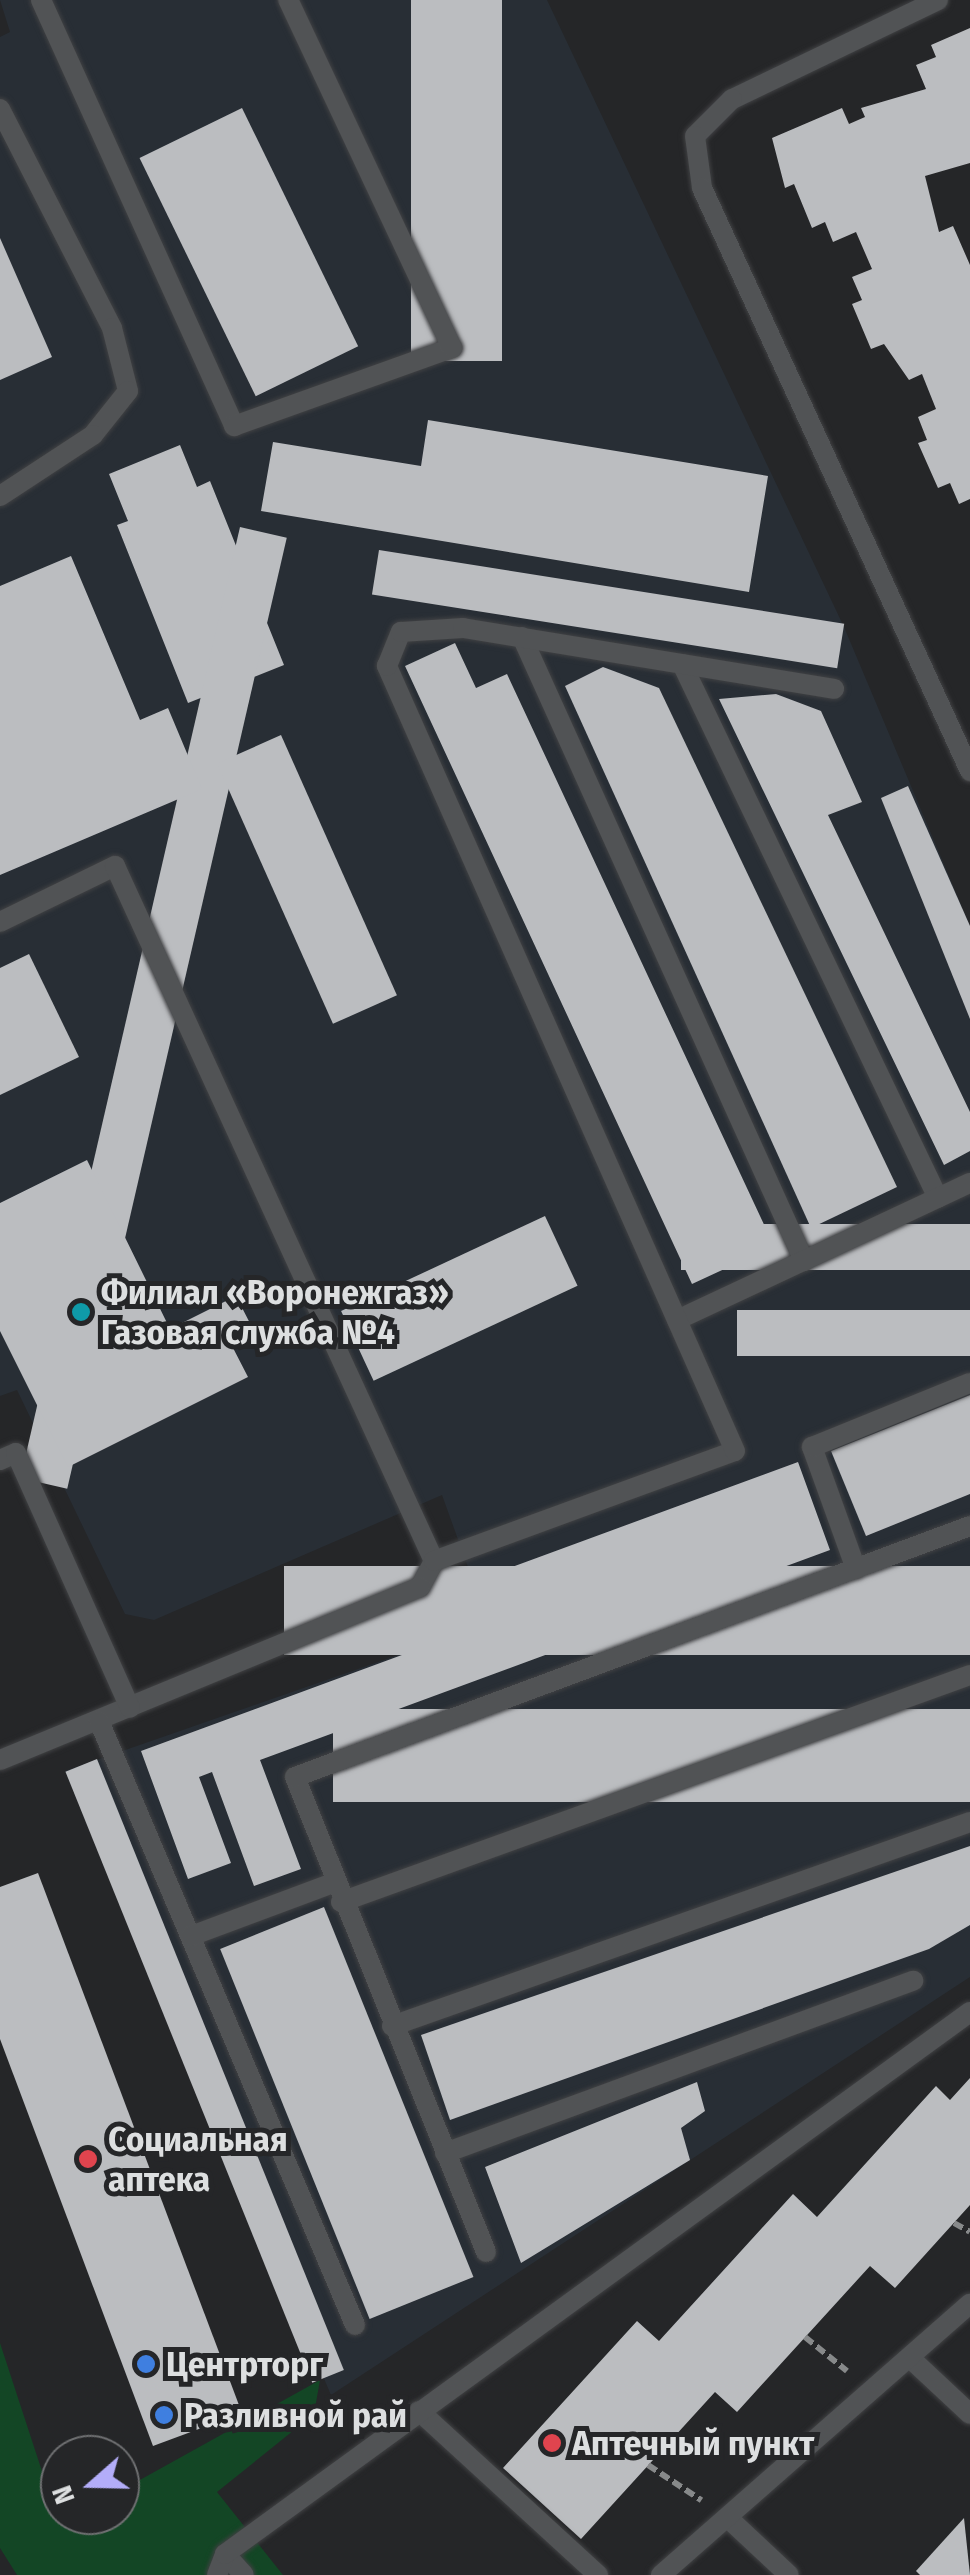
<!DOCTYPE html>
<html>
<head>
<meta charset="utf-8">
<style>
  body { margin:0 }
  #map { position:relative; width:970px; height:2575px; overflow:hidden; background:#252628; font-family:"Fira Sans Condensed",sans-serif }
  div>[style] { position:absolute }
  .built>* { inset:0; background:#282e35 }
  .green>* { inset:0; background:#134625 }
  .building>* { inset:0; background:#bbbdc0; transform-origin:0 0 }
  .path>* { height:6px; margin-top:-3px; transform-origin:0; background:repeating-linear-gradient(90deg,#87898a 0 10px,transparent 0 15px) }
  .roads { filter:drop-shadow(0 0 2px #404143) drop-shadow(0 0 2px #404143) }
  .lane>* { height:20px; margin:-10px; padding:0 10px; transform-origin:10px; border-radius:10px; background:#515355 }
  .dots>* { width:28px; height:28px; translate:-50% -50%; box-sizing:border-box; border:5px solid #252628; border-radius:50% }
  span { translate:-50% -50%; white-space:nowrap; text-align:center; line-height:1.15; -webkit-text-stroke:10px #252628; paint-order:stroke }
  .poi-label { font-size:35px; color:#dddfe0; font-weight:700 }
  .left { translate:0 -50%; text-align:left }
  .north { position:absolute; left:40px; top:2435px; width:100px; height:100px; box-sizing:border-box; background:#252628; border:2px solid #6f7072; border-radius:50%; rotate:250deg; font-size:28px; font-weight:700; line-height:40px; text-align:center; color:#dddfe0 }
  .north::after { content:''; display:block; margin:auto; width:35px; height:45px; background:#b3adf9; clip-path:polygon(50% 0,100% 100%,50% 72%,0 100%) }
</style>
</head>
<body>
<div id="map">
  <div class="built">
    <i style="clip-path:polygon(0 0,547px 0,844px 627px,970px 926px,970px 1977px,331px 2395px,65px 1771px,467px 1631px,452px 1589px,473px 1581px,442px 1495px,154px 1620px,125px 1614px,17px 1390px,0 1396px,0 37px,10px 32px)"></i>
  </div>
  <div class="green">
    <i style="clip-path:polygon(0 2343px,57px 2517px,120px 2515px,120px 2491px,320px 2380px,314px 2414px,217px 2492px,283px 2575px,17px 2575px,0 2548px)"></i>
  </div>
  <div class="building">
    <i style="left:411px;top:0;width:91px;height:361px"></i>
    <i style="clip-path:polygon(970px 28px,970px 163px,925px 176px,939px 232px,953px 226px,970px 265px,970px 499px,959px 504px,950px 483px,938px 488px,918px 443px,927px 440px,918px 417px,936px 409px,922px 374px,909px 380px,884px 344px,871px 349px,852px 304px,862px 300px,852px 277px,872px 269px,856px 232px,833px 242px,825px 222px,812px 228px,794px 184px,785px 188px,772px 138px,842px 108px,849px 124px,865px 117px,861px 108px,926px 89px,916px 65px,936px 57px,931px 45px)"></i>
    <i style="left:242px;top:108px;width:265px;height:114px;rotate:64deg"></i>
    <i style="clip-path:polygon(0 238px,52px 357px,0 380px)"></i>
    <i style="clip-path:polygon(428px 420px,768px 476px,749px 592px,261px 511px,273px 442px,421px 466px)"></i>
    <i style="clip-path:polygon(180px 445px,197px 487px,210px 481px,284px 665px,188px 703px,117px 525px,128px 521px,109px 474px)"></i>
    <i style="left:240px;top:527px;width:48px;height:976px;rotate:13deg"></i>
    <i style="left:379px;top:550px;width:471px;height:45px;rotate:9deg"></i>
    <i style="clip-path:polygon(71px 556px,140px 720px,168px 708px,202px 789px,0 875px,0 586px)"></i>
    <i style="clip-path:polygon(455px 643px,476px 688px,507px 674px,774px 1246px,692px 1284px,405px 666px)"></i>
    <i style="clip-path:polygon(603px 667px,659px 688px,897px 1187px,811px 1228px,565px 686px)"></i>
    <i style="clip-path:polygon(776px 694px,821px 711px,862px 802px,828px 815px,970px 1112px,970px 1151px,944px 1165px,719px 699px)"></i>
    <i style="left:281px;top:735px;width:285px;height:70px;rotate:66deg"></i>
    <i style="clip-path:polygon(908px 786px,970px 926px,970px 1019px,881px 798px)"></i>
    <i style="clip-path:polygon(29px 954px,79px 1057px,0 1095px,0 968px)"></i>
    <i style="clip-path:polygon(87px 1160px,170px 1329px,236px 1296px,255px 1333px,231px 1344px,248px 1377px,68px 1467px,0 1331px,0 1203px)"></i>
    <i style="left:545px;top:1216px;width:77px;height:225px;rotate:65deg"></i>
    <i style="left:970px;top:1224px;width:46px;height:289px;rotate:90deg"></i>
    <i style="left:970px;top:1310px;width:46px;height:233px;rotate:90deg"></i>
    <i style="clip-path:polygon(970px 1395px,970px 1494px,866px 1536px,831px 1451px)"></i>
    <i style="clip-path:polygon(798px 1462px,830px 1550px,260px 1760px,301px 1869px,254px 1886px,212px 1772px,199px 1777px,231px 1863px,188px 1879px,141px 1751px,467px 1631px,452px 1589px)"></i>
    <i style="left:970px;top:1566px;width:89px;height:686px;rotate:90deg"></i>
    <i style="left:970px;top:1709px;width:93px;height:637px;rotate:90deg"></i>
    <i style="left:97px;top:1759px;width:659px;height:34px;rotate:68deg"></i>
    <i style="clip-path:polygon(970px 1846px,970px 1925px,929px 1949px,450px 2120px,421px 2035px)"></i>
    <i style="clip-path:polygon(38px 1873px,242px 2413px,153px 2446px,0 2039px,0 1887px)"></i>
    <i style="left:324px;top:1907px;width:399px;height:112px;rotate:68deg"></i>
    <i style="clip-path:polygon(970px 2078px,970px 2205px,895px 2288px,870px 2266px,737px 2412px,715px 2392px,581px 2539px,503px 2468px,637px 2321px,659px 2341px,793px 2194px,817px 2217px,936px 2086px,950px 2100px)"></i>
    <i style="clip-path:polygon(697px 2082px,705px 2111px,681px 2128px,690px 2160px,521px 2263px,485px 2167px)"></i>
    <i style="clip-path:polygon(964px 2518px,970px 2575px,920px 2575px,916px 2571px)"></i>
  </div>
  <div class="path">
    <i style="left:954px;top:2223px;width:18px;rotate:29deg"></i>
    <i style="left:805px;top:2337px;width:54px;rotate:39deg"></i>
    <i style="left:648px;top:2465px;width:64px;rotate:33.4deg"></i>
  </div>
  <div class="roads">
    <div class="lane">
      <i style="left:41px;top:0;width:468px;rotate:65.6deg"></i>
      <i style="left:234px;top:426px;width:232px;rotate:-19.7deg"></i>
      <i style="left:452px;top:348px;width:385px;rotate:-115.2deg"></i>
      <i style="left:938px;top:0;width:229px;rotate:154.3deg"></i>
      <i style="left:732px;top:99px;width:52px;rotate:135deg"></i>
      <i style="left:695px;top:136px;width:52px;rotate:82.3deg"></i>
      <i style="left:702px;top:188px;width:642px;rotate:65.31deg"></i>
      <i style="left:0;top:109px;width:246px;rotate:62.9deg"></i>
      <i style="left:112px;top:328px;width:65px;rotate:75.7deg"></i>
      <i style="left:128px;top:391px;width:56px;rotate:128.5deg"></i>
      <i style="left:93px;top:435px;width:111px;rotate:146.7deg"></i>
      <i style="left:522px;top:637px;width:685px;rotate:65.68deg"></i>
      <i style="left:682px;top:664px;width:592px;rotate:64.39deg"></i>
      <i style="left:0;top:922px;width:128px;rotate:-26deg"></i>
      <i style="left:115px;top:866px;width:765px;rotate:65.35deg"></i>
      <i style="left:434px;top:1561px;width:30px;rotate:118deg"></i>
      <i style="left:420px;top:1587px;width:454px;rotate:157.6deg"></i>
      <i style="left:677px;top:1320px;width:323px;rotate:-25.1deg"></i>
      <i style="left:0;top:1460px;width:17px;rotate:-24deg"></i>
      <i style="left:16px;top:1453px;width:279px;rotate:65.9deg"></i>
      <i style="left:434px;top:1561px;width:320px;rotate:-20.1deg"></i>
      <i style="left:735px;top:1451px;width:859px;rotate:-113.91deg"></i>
      <i style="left:387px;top:666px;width:37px;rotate:-68deg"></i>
      <i style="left:401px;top:632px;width:62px;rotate:-3.7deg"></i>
      <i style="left:463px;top:628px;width:376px;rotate:9.3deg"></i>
      <i style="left:856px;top:1569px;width:130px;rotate:-109.8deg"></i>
      <i style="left:812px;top:1447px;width:170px;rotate:-22.1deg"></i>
      <i style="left:99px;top:1721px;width:656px;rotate:67.03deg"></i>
      <i style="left:341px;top:1902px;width:669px;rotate:-19.84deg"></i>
      <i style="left:191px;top:1936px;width:152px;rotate:-20.5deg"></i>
      <i style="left:392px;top:2026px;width:613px;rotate:-19.44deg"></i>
      <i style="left:445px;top:2153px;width:499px;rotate:-20.2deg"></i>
      <i style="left:486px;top:2252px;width:512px;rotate:-111.91deg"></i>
      <i style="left:295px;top:1777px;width:720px;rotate:-20.4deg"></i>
      <i style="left:910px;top:2358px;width:82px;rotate:43deg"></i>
      <i style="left:419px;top:2411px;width:243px;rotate:42.5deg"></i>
      <i style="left:728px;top:2518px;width:83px;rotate:43.1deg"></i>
      <i style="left:225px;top:2554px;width:28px;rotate:48deg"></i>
      <i style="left:217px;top:2575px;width:22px;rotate:-69deg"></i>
      <i style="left:225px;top:2554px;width:921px;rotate:-36.04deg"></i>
      <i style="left:661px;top:2575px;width:411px;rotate:-41.3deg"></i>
    </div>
  </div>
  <div class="dots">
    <i style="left:81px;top:1312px;background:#0f9aa8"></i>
    <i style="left:88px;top:2159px;background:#e0444e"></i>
    <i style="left:146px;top:2364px;background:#3f7fe0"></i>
    <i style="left:164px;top:2415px;background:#3f7fe0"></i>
    <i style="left:552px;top:2443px;background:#e0444e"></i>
  </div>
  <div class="poi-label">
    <span class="left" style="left:101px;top:1312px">Филиал «Воронежгаз»<br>Газовая служба №4</span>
    <span class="left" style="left:108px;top:2159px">Социальная<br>аптека</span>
    <span class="left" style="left:166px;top:2364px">Центрторг</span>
    <span class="left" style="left:184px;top:2415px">Разливной рай</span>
    <span class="left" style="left:572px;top:2443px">Аптечный пункт</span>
  </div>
  <div class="north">N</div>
</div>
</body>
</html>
